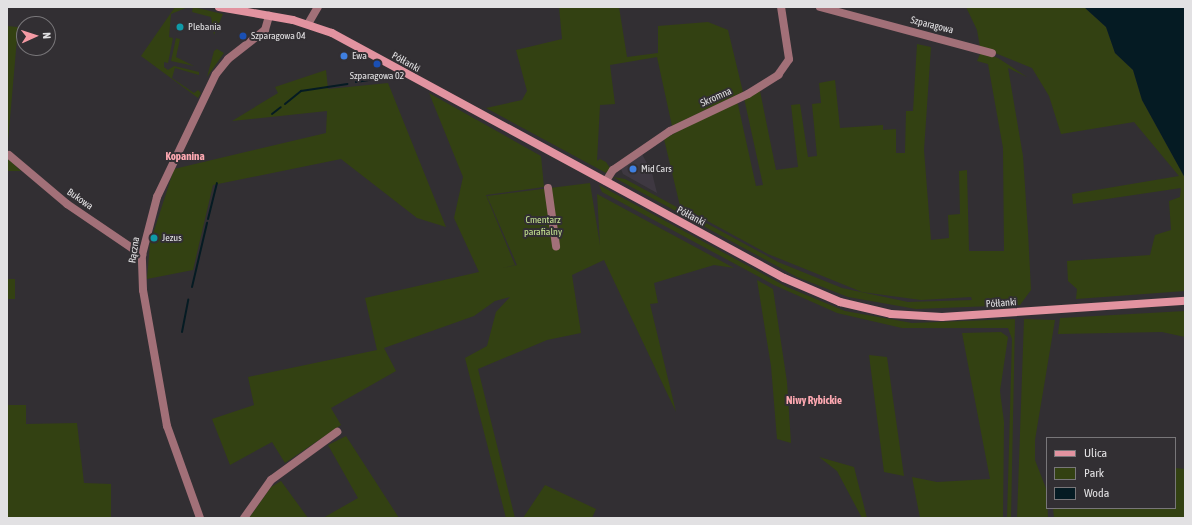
<!DOCTYPE html>
<html>
<head>
<meta charset="utf-8">
<style>
  body { margin:0 }
  #map { position:relative; width:1192px; height:525px; overflow:hidden; background:#322f33; font-family:"Asap Condensed",sans-serif }
  div>[style] { position:absolute }
  .built>* { inset:0; background:#3e3841 }
  .green>* { inset:0; background:#334112; transform-origin:0 0 }
  .water>* { inset:0; background:#051b23 }
  .stream>* { height:2px; margin:-1px; padding:0 1px; transform-origin:1px; border-radius:1px; background:#051b23 }
  .street>* { height:8px; margin:-4px; padding:0 4px; transform-origin:4px; border-radius:4px; background:#a27078 }
  .secondary>* { height:8px; margin:-4px; padding:0 4px; transform-origin:4px; border-radius:4px; background:#e293a0 }
  .dots>* { width:11px; height:11px; translate:-50% -50%; box-sizing:border-box; border:2px solid #322f33; border-radius:50% }
  span { translate:-50% -50%; white-space:nowrap; text-align:center; line-height:1.15; -webkit-text-stroke:4px #322f33; paint-order:stroke }
  .street-label { font-size:10px; color:#e2e1e3 }
  .poi-label { font-size:10px; color:#e2e1e3 }
  .left { translate:0 -50%; text-align:left }
  .park-label { font-size:10px; color:#c4e290 }
  .neighbourhood-label { font-size:11px; color:#fea9b2; font-weight:700 }
  .frame { position:absolute; inset:0; border:8px solid #e2e1e3; pointer-events:none }
  .legend { position:absolute; left:1046px; top:437px; width:130px; height:72px; box-sizing:border-box; background:#322f33; border:1px solid #787679; margin:0; padding:5px 7px; list-style:none; font-size:12px; color:#e2e1e3 }
  .legend li { display:flex; align-items:center; gap:8px; height:20px }
  .legend b { width:20px; border:1px solid #787679 }
  .north { position:absolute; left:16px; top:16px; width:40px; height:40px; box-sizing:border-box; background:#322f33; border:1px solid #787679; border-radius:50%; rotate:87deg; font-size:11px; font-weight:700; line-height:16px; text-align:center; color:#e2e1e3 }
  .north::after { content:''; display:block; margin:auto; width:14px; height:18px; background:#f49aa4; clip-path:polygon(50% 0,100% 100%,50% 72%,0 100%) }
</style>
</head>
<body>
<div id="map">
  <div class="built">
    <i style="clip-path:polygon(642px 154px,652px 173px,657px 193px,623px 174px,621px 169px)"></i>
  </div>
  <div class="green">
    <i style="clip-path:polygon(175px 7px,188px 7px,171px 14px,169px 37px,173px 38px,168px 63px,164px 62px,164px 67px,168px 70px,174px 66px,199px 72px,199px 75px,175px 68px,172px 78px,194px 93px,198px 90px,201px 93px,198px 98px,141px 56px)"></i>
    <i style="clip-path:polygon(193px 7px,223px 14px,214px 35px,211px 17px,192px 12px)"></i>
    <i style="clip-path:polygon(559px 7px,619px 7px,627px 57px,658px 53px,658px 26px,708px 22px,728px 30px,743px 92px,672px 126px,657px 57px,610px 65px,615px 104px,600px 105px,597px 161px,600px 159px,606px 162px,610px 168px,606px 173px,486px 108px,522px 100px,527px 91px,516px 50px,562px 39px)"></i>
    <i style="clip-path:polygon(966px 7px,1084px 7px,1106px 27px,1115px 53px,1133px 70px,1142px 100px,1185px 178px,1185px 291px,1076px 299px,1077px 289px,1068px 281px,1067px 261px,1150px 255px,1155px 235px,1171px 230px,1169px 201px,1180px 197px,1181px 188px,1073px 204px,1072px 194px,1179px 176px,1134px 122px,1061px 134px,1049px 96px,1032px 68px,980px 47px,977px 30px)"></i>
    <i style="clip-path:polygon(7px 26px,18px 27px,7px 153px)"></i>
    <i style="clip-path:polygon(176px 38px,180px 39px,176px 57px,194px 66px,171px 61px)"></i>
    <i style="clip-path:polygon(917px 44px,931px 47px,924px 150px,931px 240px,949px 238px,948px 215px,960px 214px,959px 171px,967px 170px,969px 251px,1004px 251px,1003px 148px,988px 64px,977px 61px,981px 52px,998px 58px,1027px 77px,1008px 68px,1023px 156px,1028px 232px,1031px 290px,1020px 305px,916px 309px,848px 297px,797px 277px,613px 177px,625px 179px,778px 262px,842px 288px,908px 302px,972px 300px,971px 297px,921px 300px,862px 292px,768px 254px,680px 206px,664px 139px,737px 100px,756px 186px,763px 185px,744px 98px,760px 91px,776px 170px,798px 167px,791px 105px,800px 104px,808px 157px,817px 156px,812px 104px,821px 103px,819px 83px,835px 80px,840px 128px,883px 125px,883px 130px,896px 129px,896px 153px,905px 153px,906px 111px,913px 111px)"></i>
    <i style="clip-path:polygon(217px 49px,224px 53px,207px 77px,214px 51px)"></i>
    <i style="clip-path:polygon(326px 70px,328px 89px,388px 83px,446px 227px,417px 218px,341px 159px,213px 185px,193px 270px,147px 279px,150px 243px,174px 169px,326px 133px,327px 111px,232px 121px,278px 93px,275px 87px)"></i>
    <i style="clip-path:polygon(429px 93px,541px 156px,544px 187px,486px 195px,515px 265px,503px 268px,517px 265px,487px 196px,590px 183px,600px 245px,597px 194px,734px 268px,714px 265px,654px 283px,658px 303px,650px 304px,676px 412px,604px 260px,572px 275px,581px 333px,547px 340px,478px 369px,515px 518px,506px 518px,465px 358px,487px 346px,496px 312px,510px 297px,495px 301px,474px 316px,384px 348px,396px 371px,331px 408px,341px 425px,285px 463px,272px 442px,230px 465px,212px 419px,254px 405px,248px 377px,377px 350px,365px 298px,479px 272px,454px 218px,463px 177px)"></i>
    <i style="clip-path:polygon(7px 158px,21px 171px,7px 171px)"></i>
    <i style="clip-path:polygon(599px 185px,787px 287px,845px 311px,912px 323px,1015px 319px,1011px 518px,1007px 518px,1012px 339px,1008px 328px,902px 328px,837px 313px,774px 285px,602px 192px)"></i>
    <i style="left:7px;top:279px;width:8px;height:20px"></i>
    <i style="clip-path:polygon(757px 280px,773px 289px,787px 382px,791px 443px,777px 439px,771px 366px)"></i>
    <i style="clip-path:polygon(1185px 311px,1185px 337px,1162px 332px,1058px 334px,1060px 318px)"></i>
    <i style="clip-path:polygon(1024px 319px,1055px 320px,1035px 440px,1035px 460px,1047px 491px,1048px 518px,1017px 518px)"></i>
    <i style="clip-path:polygon(1001px 332px,1008px 337px,1000px 391px,1004px 422px,1003px 518px,920px 518px,912px 477px,937px 482px,990px 479px,962px 333px)"></i>
    <i style="clip-path:polygon(869px 355px,887px 357px,904px 476px,884px 472px)"></i>
    <i style="clip-path:polygon(7px 405px,26px 405px,26px 424px,77px 423px,84px 483px,111px 484px,111px 518px,7px 518px)"></i>
    <i style="clip-path:polygon(346px 436px,399px 518px,323px 518px,358px 498px,328px 445px)"></i>
    <i style="clip-path:polygon(819px 457px,854px 467px,867px 518px,862px 518px,837px 471px)"></i>
    <i style="clip-path:polygon(1175px 468px,1185px 469px,1185px 518px,1054px 518px,1053px 508px,1175px 508px)"></i>
    <i style="clip-path:polygon(281px 481px,308px 518px,249px 518px,271px 487px)"></i>
    <i style="clip-path:polygon(545px 485px,596px 509px,592px 518px,523px 518px)"></i>
  </div>
  <div class="water">
    <i style="clip-path:polygon(1084px 7px,1185px 7px,1185px 178px,1142px 100px,1133px 70px,1115px 53px,1106px 27px)"></i>
  </div>
  <div class="stream">
    <i style="left:356px;top:82px;width:39px;rotate:-9deg"></i>
    <i style="left:285px;top:104px;width:21px;rotate:-39deg"></i>
    <i style="left:301px;top:91px;width:47px;rotate:-8.7deg"></i>
    <i style="left:272px;top:114px;width:11px;rotate:-38deg"></i>
    <i style="left:208px;top:219px;width:37px;rotate:-76deg"></i>
    <i style="left:192px;top:287px;width:66px;rotate:-76.8deg"></i>
    <i style="left:182px;top:332px;width:33px;rotate:-79deg"></i>
  </div>
  <div class="street">
    <i style="left:820px;top:7px;width:178px;rotate:15deg"></i>
    <i style="left:308px;top:24px;width:20px;rotate:-60deg"></i>
    <i style="left:9px;top:155px;width:76px;rotate:40.2deg"></i>
    <i style="left:67px;top:204px;width:91px;rotate:34.2deg"></i>
    <i style="left:606px;top:181px;width:13px;rotate:-58deg"></i>
    <i style="left:613px;top:170px;width:69px;rotate:-34.4deg"></i>
    <i style="left:670px;top:131px;width:86px;rotate:-25.4deg"></i>
    <i style="left:748px;top:94px;width:36px;rotate:-32deg"></i>
    <i style="left:778px;top:75px;width:19px;rotate:-55deg"></i>
    <i style="left:789px;top:59px;width:53px;rotate:-98.7deg"></i>
    <i style="left:548px;top:188px;width:59px;rotate:82.1deg"></i>
    <i style="left:200px;top:518px;width:98px;rotate:-109.7deg"></i>
    <i style="left:167px;top:426px;width:138px;rotate:-100deg"></i>
    <i style="left:143px;top:290px;width:35px;rotate:-92deg"></i>
    <i style="left:142px;top:255px;width:60px;rotate:-75.5deg"></i>
    <i style="left:157px;top:197px;width:136px;rotate:-64.4deg"></i>
    <i style="left:216px;top:74px;width:19px;rotate:-51deg"></i>
    <i style="left:228px;top:59px;width:47px;rotate:-38.1deg"></i>
    <i style="left:265px;top:30px;width:15px;rotate:-74deg"></i>
    <i style="left:244px;top:518px;width:47px;rotate:-54.6deg"></i>
    <i style="left:271px;top:480px;width:82px;rotate:-36deg"></i>
  </div>
  <div class="secondary">
    <i style="left:219px;top:7px;width:75px;rotate:10deg"></i>
    <i style="left:293px;top:20px;width:41px;rotate:18.4deg"></i>
    <i style="left:332px;top:33px;width:514px;rotate:28.46deg"></i>
    <i style="left:784px;top:278px;width:61px;rotate:23.2deg"></i>
    <i style="left:840px;top:302px;width:52px;rotate:13.2deg"></i>
    <i style="left:891px;top:314px;width:51px;rotate:3.4deg"></i>
    <i style="left:942px;top:317px;width:244px;rotate:-3.8deg"></i>
  </div>
  <div class="dots">
    <i style="left:180px;top:27px;background:#0f9aa8"></i>
    <i style="left:243px;top:36px;background:#1a4fb4"></i>
    <i style="left:344px;top:56px;background:#3f7fe0"></i>
    <i style="left:377px;top:64px;background:#1a4fb4"></i>
    <i style="left:633px;top:169px;background:#3f7fe0"></i>
    <i style="left:154px;top:238px;background:#0f9aa8"></i>
  </div>
  <div class="street-label">
    <span style="left:932px;top:25px;rotate:14deg">Szparagowa</span>
    <span style="left:406px;top:62px;rotate:29deg">Półłanki</span>
    <span style="left:716px;top:97px;rotate:-24deg">Skromna</span>
    <span style="left:80px;top:199px;rotate:35deg">Bukowa</span>
    <span style="left:691px;top:216px;rotate:28deg">Półłanki</span>
    <span style="left:134px;top:250px;rotate:-81deg">Rączna</span>
    <span style="left:1001px;top:303px;rotate:-4deg">Półłanki</span>
  </div>
  <div class="poi-label">
    <span class="left" style="left:188px;top:27px">Plebania</span>
    <span class="left" style="left:251px;top:36px">Szparagowa 04</span>
    <span class="left" style="left:352px;top:56px">Ewa</span>
    <span style="left:377px;top:76px">Szparagowa 02</span>
    <span class="left" style="left:641px;top:169px">Mid Cars</span>
    <span class="left" style="left:162px;top:238px">Jezus</span>
  </div>
  <div class="park-label">
    <span style="left:543px;top:225px">Cmentarz<br>parafialny</span>
  </div>
  <div class="neighbourhood-label">
    <span style="left:185px;top:156px">Kopanina</span>
    <span style="left:814px;top:400px">Niwy Rybickie</span>
  </div>
  <div class="frame"></div>
  <ul class="legend">
  <li><b style="height:5px;background:#e293a0"></b>Ulica</li>
  <li><b style="height:11px;background:#334112"></b>Park</li>
  <li><b style="height:11px;background:#051b23"></b>Woda</li>
  </ul>
  <div class="north">N</div>
</div>
</body>
</html>
